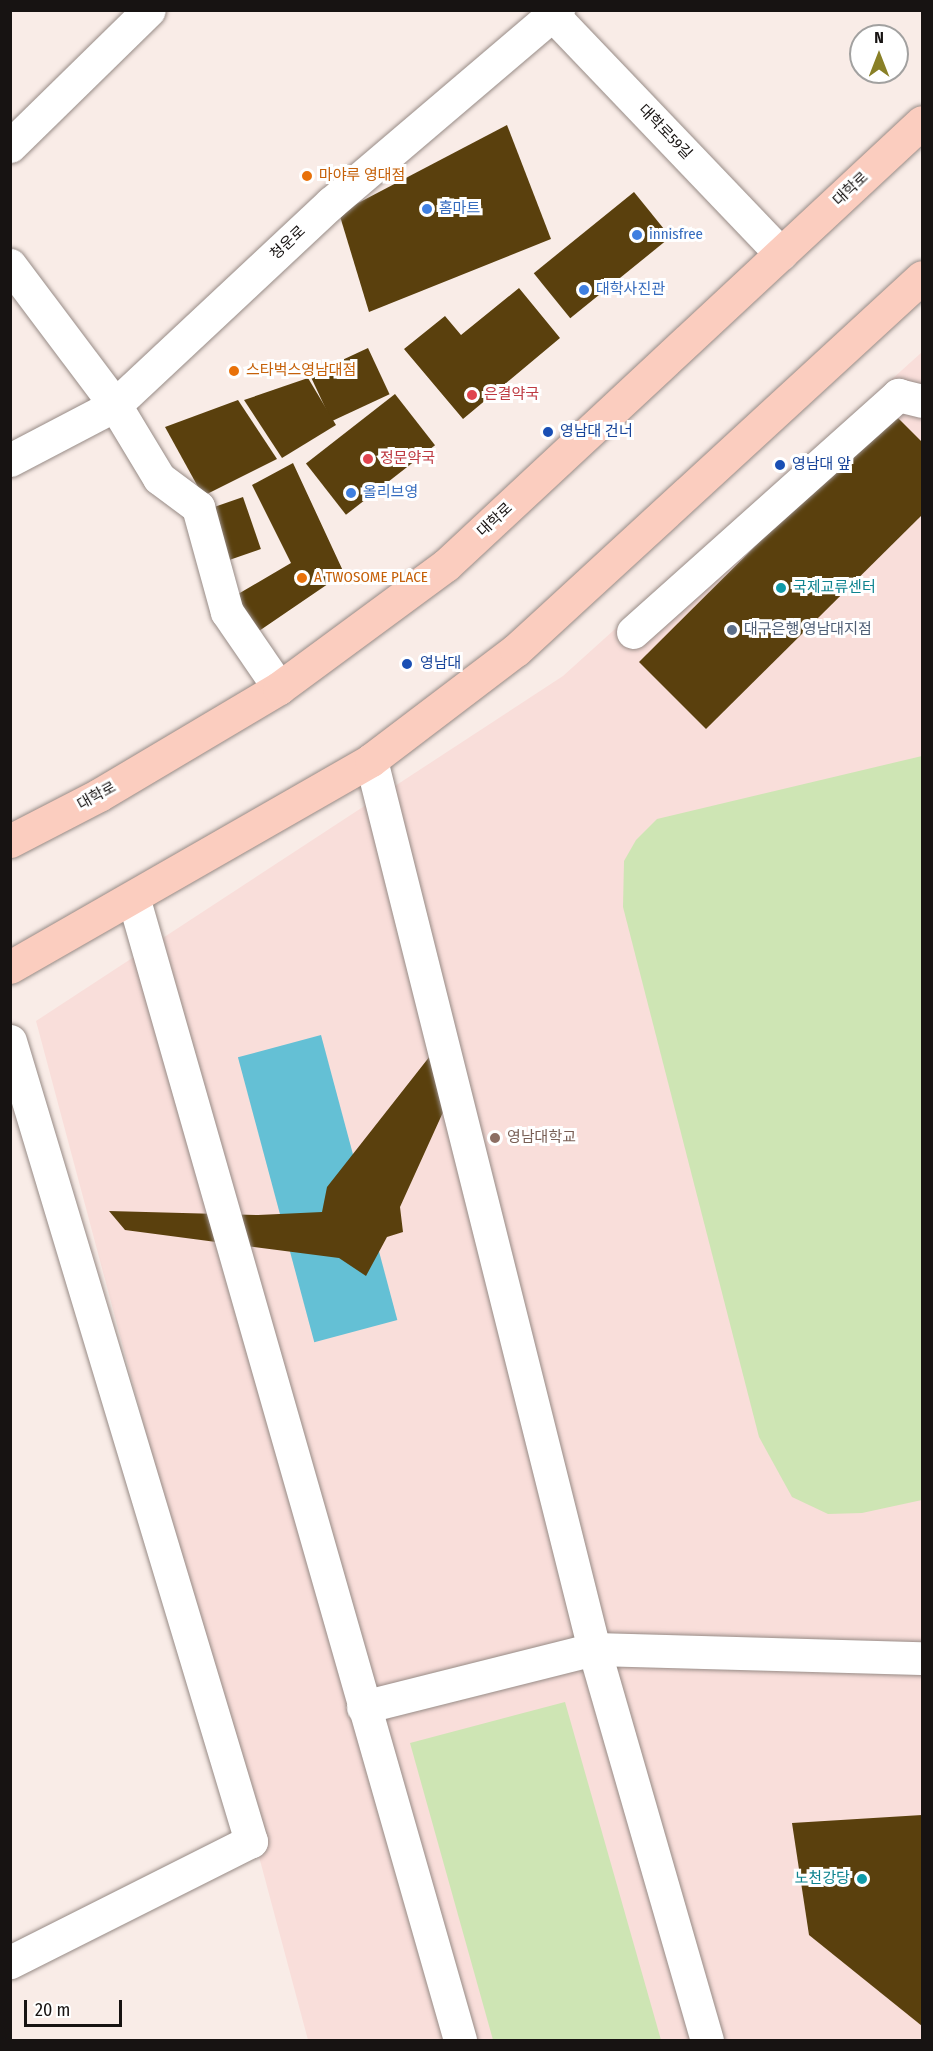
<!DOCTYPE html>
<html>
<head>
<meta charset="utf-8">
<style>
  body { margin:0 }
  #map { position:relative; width:933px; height:2051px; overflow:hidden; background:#f9ece7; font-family:"Fira Sans Condensed","Noto Sans KR",sans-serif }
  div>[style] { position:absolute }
  .education>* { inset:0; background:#f9deda }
  .green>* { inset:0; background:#cee5b4 }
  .water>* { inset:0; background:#64c0d5; transform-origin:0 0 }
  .building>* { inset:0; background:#5a400d; transform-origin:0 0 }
  .roads { filter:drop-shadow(0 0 2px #978b86) drop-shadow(0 0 2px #978b86) }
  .minor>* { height:33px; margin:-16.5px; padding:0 16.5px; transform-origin:16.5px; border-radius:16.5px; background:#fff }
  .major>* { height:33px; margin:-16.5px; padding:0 16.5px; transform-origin:16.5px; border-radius:16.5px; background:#fbcdbf }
  .dots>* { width:16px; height:16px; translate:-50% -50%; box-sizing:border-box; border:3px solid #fff; border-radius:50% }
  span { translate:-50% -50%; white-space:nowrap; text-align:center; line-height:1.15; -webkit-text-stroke:6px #fff; paint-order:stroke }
  .street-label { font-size:15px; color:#171312 }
  .food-label { font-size:15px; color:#c56008 }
  .left { translate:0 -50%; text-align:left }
  .shop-label { font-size:15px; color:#366cbe }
  .health-label { font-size:15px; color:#be3a42 }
  .transit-label { font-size:15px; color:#164399 }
  .culture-label { font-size:15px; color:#0d838f }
  .right { translate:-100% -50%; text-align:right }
  .service-label { font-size:15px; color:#4e5e75 }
  .education-label { font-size:15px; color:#785e54 }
  .frame { position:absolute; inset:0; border:12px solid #171312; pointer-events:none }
  .north { position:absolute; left:849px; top:24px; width:60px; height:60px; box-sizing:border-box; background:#fff; border:2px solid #a2a1a0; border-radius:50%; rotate:0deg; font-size:16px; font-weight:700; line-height:24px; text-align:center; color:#171312 }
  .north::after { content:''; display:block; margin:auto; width:21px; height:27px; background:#898027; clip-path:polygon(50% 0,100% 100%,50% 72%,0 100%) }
  .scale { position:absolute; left:24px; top:2000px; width:98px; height:27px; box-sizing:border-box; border:3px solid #171312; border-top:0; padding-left:8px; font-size:18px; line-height:21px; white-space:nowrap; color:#171312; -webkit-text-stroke:4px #fff; paint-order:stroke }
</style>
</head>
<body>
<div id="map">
  <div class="education">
    <i style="clip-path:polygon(922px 352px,922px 2040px,308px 2040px,36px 1021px,563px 676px)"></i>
  </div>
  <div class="green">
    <i style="clip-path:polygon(922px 756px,922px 1500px,862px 1513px,828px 1514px,792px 1497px,759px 1437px,623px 907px,624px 861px,636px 840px,657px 819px)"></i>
    <i style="clip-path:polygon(565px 1702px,661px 2040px,493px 2040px,410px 1743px)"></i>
  </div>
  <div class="water">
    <i style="left:321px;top:1035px;width:295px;height:86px;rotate:75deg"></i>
  </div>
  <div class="building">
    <i style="clip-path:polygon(507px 125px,551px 239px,369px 312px,339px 213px)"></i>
    <i style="left:634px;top:192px;width:58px;height:129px;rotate:51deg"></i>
    <i style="clip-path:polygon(519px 288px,560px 338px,463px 419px,404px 349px,445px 316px,461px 335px)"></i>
    <i style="left:368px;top:348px;width:51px;height:64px;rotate:65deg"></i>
    <i style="clip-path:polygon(308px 378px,336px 425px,282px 458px,244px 400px)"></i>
    <i style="left:395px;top:394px;width:65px;height:113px;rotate:52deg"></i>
    <i style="clip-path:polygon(238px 400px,277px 459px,203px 496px,165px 427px)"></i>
    <i style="clip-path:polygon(891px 411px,922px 442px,922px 515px,706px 729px,639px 662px)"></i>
    <i style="clip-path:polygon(293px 463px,344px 573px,259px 631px,233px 597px,291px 563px,252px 485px)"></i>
    <i style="left:243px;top:497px;width:55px;height:35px;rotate:71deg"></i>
    <i style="clip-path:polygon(452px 1028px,459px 1077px,400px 1207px,403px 1232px,387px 1237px,366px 1276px,339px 1258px,125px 1230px,109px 1211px,258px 1215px,322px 1212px,327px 1187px)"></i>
    <i style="clip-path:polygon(922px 1815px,922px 2026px,809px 1935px,792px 1823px)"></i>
  </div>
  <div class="roads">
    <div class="minor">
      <i style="left:548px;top:10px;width:337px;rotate:46.3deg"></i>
      <i style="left:10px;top:146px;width:194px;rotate:-44.4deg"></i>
      <i style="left:10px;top:265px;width:175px;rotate:53.1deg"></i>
      <i style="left:115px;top:405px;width:85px;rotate:58.9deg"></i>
      <i style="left:159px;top:478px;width:49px;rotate:36.6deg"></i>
      <i style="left:198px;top:507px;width:109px;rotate:74.6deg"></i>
      <i style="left:227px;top:612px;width:92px;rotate:55.6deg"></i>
      <i style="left:10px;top:460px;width:119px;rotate:-27.6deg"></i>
      <i style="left:115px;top:405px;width:296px;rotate:-43.1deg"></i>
      <i style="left:331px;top:203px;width:298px;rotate:-40.4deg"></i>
      <i style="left:633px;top:632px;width:356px;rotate:-41.8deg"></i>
      <i style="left:898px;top:395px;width:25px;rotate:14deg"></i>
      <i style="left:371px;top:760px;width:917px;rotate:75.92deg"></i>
      <i style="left:594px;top:1649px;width:407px;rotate:73.9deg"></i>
      <i style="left:134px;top:900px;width:1186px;rotate:74.04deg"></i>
      <i style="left:10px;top:1041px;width:836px;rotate:73.24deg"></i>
      <i style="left:251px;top:1841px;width:270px;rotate:153.3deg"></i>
      <i style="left:363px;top:1707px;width:238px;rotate:-14.1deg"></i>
      <i style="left:594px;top:1649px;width:328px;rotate:1.6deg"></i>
    </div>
    <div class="major">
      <i style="left:10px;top:841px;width:100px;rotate:-27.3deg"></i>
      <i style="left:99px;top:795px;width:209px;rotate:-30.7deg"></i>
      <i style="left:279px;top:688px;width:207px;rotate:-36.4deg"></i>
      <i style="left:446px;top:565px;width:650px;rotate:-42.94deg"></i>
      <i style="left:10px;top:967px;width:416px;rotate:-29.8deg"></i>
      <i style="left:371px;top:760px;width:182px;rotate:-37.2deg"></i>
      <i style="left:516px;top:650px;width:551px;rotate:-42.57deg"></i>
    </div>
  </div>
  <div class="dots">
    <i style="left:307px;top:176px;background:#e8710a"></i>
    <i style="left:427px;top:209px;background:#3f7fe0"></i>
    <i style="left:637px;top:235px;background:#3f7fe0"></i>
    <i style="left:584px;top:290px;background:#3f7fe0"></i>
    <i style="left:234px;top:371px;background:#e8710a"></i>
    <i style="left:472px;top:395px;background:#e0444e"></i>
    <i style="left:548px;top:432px;background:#1a4fb4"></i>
    <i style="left:368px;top:459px;background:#e0444e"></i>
    <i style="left:780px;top:465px;background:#1a4fb4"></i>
    <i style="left:351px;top:493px;background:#3f7fe0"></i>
    <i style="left:302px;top:578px;background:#e8710a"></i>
    <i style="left:781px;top:588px;background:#0f9aa8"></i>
    <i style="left:732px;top:630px;background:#5c6f8a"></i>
    <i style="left:407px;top:664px;background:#1a4fb4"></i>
    <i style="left:495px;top:1138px;background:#8d6e63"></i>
    <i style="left:862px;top:1879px;background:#0f9aa8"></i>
  </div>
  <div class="street-label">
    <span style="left:665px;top:132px;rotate:46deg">대학로59길</span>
    <span style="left:851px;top:189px;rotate:-43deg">대학로</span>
    <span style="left:288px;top:243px;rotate:-43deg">청운로</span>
    <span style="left:495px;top:520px;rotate:-43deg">대학로</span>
    <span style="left:97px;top:796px;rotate:-29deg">대학로</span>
  </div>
  <div class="food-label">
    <span class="left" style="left:319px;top:176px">마야루 영대점</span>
    <span class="left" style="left:246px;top:371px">스타벅스영남대점</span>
    <span class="left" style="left:314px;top:578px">A TWOSOME PLACE</span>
  </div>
  <div class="shop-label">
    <span class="left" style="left:439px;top:209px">홈마트</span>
    <span class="left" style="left:649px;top:235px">innisfree</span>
    <span class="left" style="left:596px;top:290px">대학사진관</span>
    <span class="left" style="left:363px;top:493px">올리브영</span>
  </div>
  <div class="health-label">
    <span class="left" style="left:484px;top:395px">은결약국</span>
    <span class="left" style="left:380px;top:459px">정문약국</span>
  </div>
  <div class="transit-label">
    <span class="left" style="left:560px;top:432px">영남대 건너</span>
    <span class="left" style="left:792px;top:465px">영남대 앞</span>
    <span class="left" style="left:420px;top:664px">영남대</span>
  </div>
  <div class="culture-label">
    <span class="left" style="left:793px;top:588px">국제교류센터</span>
    <span class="right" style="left:850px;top:1879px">노천강당</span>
  </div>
  <div class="service-label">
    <span class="left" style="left:744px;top:630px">대구은행 영남대지점</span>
  </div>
  <div class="education-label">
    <span class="left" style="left:507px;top:1138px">영남대학교</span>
  </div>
  <div class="frame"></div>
  <div class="north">N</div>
  <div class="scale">20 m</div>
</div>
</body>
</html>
